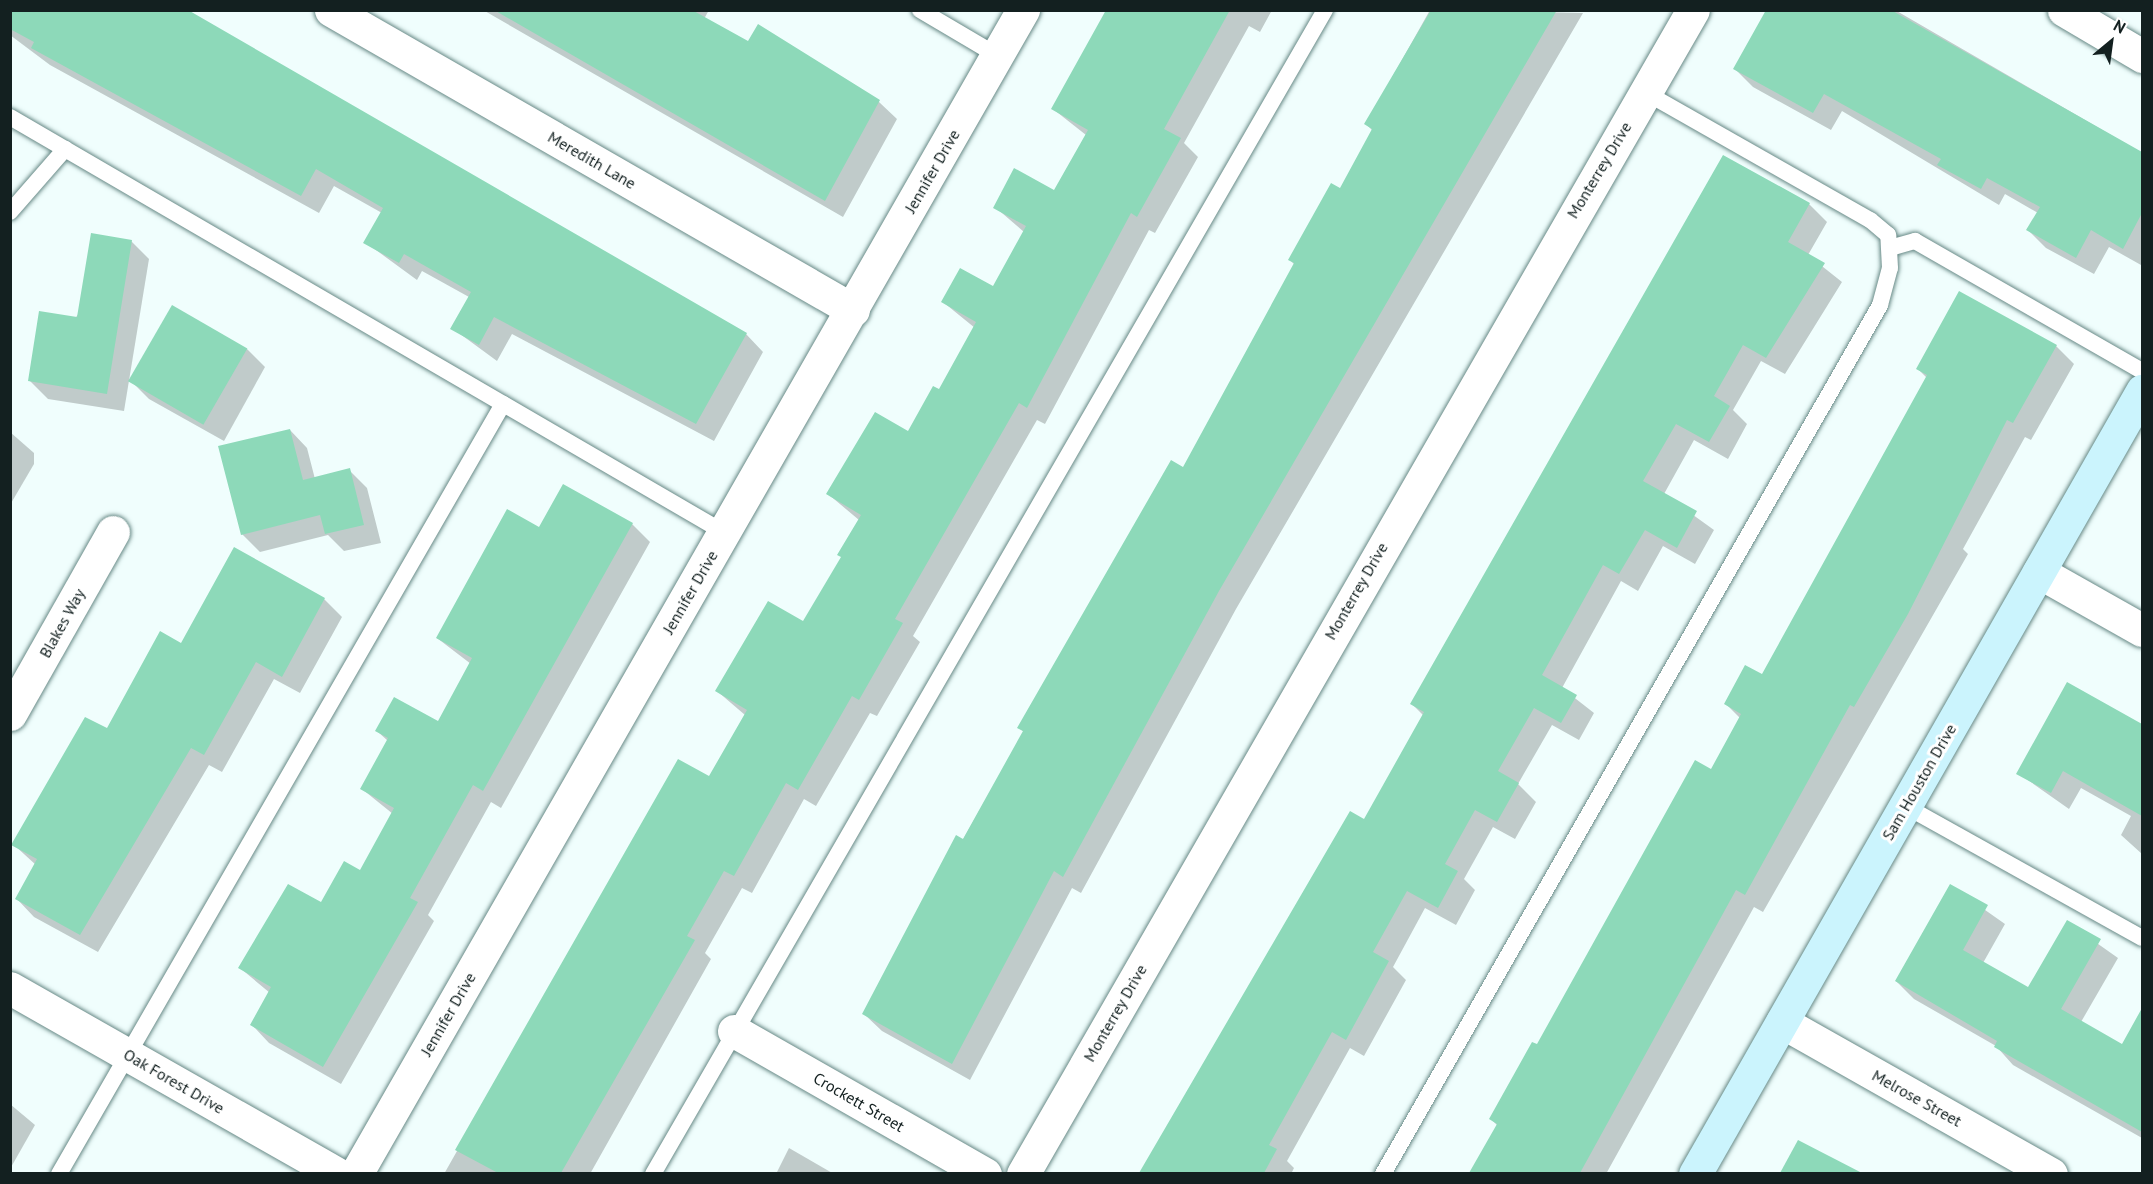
<!DOCTYPE html>
<html>
<head>
<meta charset="utf-8">
<style>
  body { margin:0 }
  #map { position:relative; width:2153px; height:1184px; overflow:hidden; background:#f0fefd; font-family:"PT Sans",sans-serif }
  div>[style] { position:absolute }
  .shadow>* { inset:0; background:#0003 }
  .building>* { inset:0; background:#8dd9b9; transform-origin:0 0 }
  .roads { filter:drop-shadow(0 0 2px #678986) drop-shadow(0 0 2px #678986) }
  .lane>* { height:16px; margin:-8px; padding:0 8px; transform-origin:8px; border-radius:8px; background:#fff }
  .street>* { height:33px; margin:-16.5px; padding:0 16.5px; transform-origin:16.5px; border-radius:16.5px; background:#fff }
  .secondary>* { height:33px; margin:-16.5px; padding:0 16.5px; transform-origin:16.5px; border-radius:16.5px; background:#cbf4fd }
  span { translate:-50% -50%; white-space:nowrap; text-align:center; line-height:1.15; -webkit-text-stroke:6px #fff; paint-order:stroke }
  .street-label { font-size:16px; color:#132020 }
  .frame { position:absolute; inset:0; border:12px solid #132020; pointer-events:none }
  .north { position:absolute; left:2081px; top:12px; width:60px; height:60px; -webkit-text-stroke:4px #fff; paint-order:stroke; rotate:29deg; font-size:16px; font-weight:700; line-height:24px; text-align:center; color:#132020 }
  .north::after { content:''; display:block; margin:auto; width:21px; height:27px; background:#132020; clip-path:polygon(50% 0,100% 100%,50% 72%,0 100%) }
</style>
</head>
<body>
<div id="map">
  <div class="shadow">
    <i style="clip-path:polygon(10px 10px,746px 334px,763px 352px,714px 441px,512px 334px,497px 361px,452px 328px,469px 297px,422px 271px,417px 280px,365px 242px,382px 213px,334px 186px,319px 213px,50px 65px,10px 35px)"></i>
    <i style="clip-path:polygon(483px 10px,709px 10px,704px 19px,749px 43px,758px 26px,879px 102px,897px 119px,843px 217px)"></i>
    <i style="clip-path:polygon(1107px 10px,1272px 10px,1260px 32px,1249px 26px,1184px 143px,1198px 157px,1155px 233px,1149px 230px,1045px 424px,1037px 420px,913px 636px,920px 642px,877px 716px,870px 713px,816px 806px,804px 799px,752px 893px,742px 888px,705px 953px,711px 959px,590px 1174px,444px 1174px,678px 761px,709px 778px,745px 715px,717px 691px,804px 623px,842px 557px,859px 520px,828px 494px,909px 433px,939px 391px,975px 328px,943px 302px,994px 288px,1024px 232px,995px 207px,1055px 192px,1086px 135px,1053px 109px)"></i>
    <i style="clip-path:polygon(1430px 10px,1583px 13px,1236px 609px,1081px 893px,1072px 888px,970px 1080px,882px 1031px,864px 1014px,1024px 732px,1019px 728px,1184px 469px,1295px 265px,1290px 260px,1340px 190px,1373px 131px,1366px 124px)"></i>
    <i style="clip-path:polygon(1767px 10px,1895px 10px,2142px 153px,2141px 265px,2109px 247px,2094px 274px,2046px 248px,2028px 230px,2038px 213px,2005px 194px,1999px 205px,1842px 111px,1831px 130px,1753px 87px,1735px 69px)"></i>
    <i style="clip-path:polygon(1809px 204px,1827px 222px,1808px 255px,1842px 282px,1785px 374px,1761px 361px,1733px 410px,1747px 424px,1728px 459px,1694px 440px,1664px 494px,1714px 530px,1695px 564px,1663px 546px,1638px 591px,1621px 581px,1562px 688px,1594px 713px,1579px 740px,1552px 725px,1518px 784px,1536px 802px,1515px 839px,1493px 827px,1464px 879px,1475px 890px,1456px 925px,1425px 908px,1393px 967px,1406px 980px,1364px 1056px,1350px 1048px,1287px 1161px,1294px 1168px,1291px 1174px,1141px 1174px,1350px 813px,1365px 821px,1423px 715px,1412px 704px)"></i>
    <i style="clip-path:polygon(131px 241px,149px 259px,124px 411px,48px 399px,30px 381px)"></i>
    <i style="clip-path:polygon(2056px 346px,2074px 364px,2031px 440px,2025px 437px,1963px 549px,1968px 554px,1763px 912px,1754px 907px,1606px 1174px,1470px 1174px,1498px 1126px,1491px 1119px,1711px 771px,1740px 718px,1726px 704px,1762px 676px,1927px 378px,1918px 369px)"></i>
    <i style="clip-path:polygon(247px 349px,265px 367px,224px 441px,149px 399px,131px 381px)"></i>
    <i style="clip-path:polygon(290px 430px,307px 448px,315px 479px,349px 470px,367px 488px,381px 543px,344px 551px,328px 535px,260px 552px,242px 534px)"></i>
    <i style="clip-path:polygon(10px 432px,34px 453px,34px 464px,10px 505px)"></i>
    <i style="clip-path:polygon(632px 524px,650px 542px,501px 808px,491px 802px,428px 915px,434px 921px,341px 1084px,269px 1043px,252px 1025px,270px 993px,240px 968px,360px 872px,393px 814px,362px 789px,388px 741px,377px 731px,438px 723px,471px 664px,437px 638px,539px 529px)"></i>
    <i style="clip-path:polygon(234px 549px,324px 599px,342px 617px,300px 693px,274px 679px,222px 772px,209px 765px,98px 952px,34px 917px,17px 899px,36px 865px,13px 844px,182px 645px)"></i>
    <i style="clip-path:polygon(2067px 685px,2142px 727px,2142px 854px,2121px 835px,2131px 816px,2081px 788px,2069px 809px,2018px 773px)"></i>
    <i style="clip-path:polygon(1951px 886px,2005px 924px,1983px 963px,2029px 989px,2067px 922px,2118px 958px,2081px 1022px,2123px 1046px,2142px 1011px,2142px 1138px,2013px 1065px,1996px 1046px,1914px 999px,1896px 981px)"></i>
    <i style="clip-path:polygon(10px 1104px,35px 1125px,10px 1169px)"></i>
    <i style="clip-path:polygon(1799px 1142px,1855px 1174px,1782px 1174px)"></i>
    <i style="clip-path:polygon(789px 1148px,834px 1174px,776px 1174px)"></i>
  </div>
  <div class="building">
    <i style="clip-path:polygon(10px 10px,188px 10px,747px 333px,696px 424px,494px 317px,479px 345px,450px 329px,471px 292px,404px 254px,399px 263px,363px 243px,383px 208px,316px 169px,301px 196px,31px 48px,34px 42px,10px 29px)"></i>
    <i style="clip-path:polygon(494px 10px,692px 10px,748px 41px,758px 24px,880px 100px,825px 201px)"></i>
    <i style="clip-path:polygon(1106px 10px,1230px 10px,1164px 129px,1181px 138px,1137px 217px,1131px 213px,1027px 408px,1019px 403px,895px 619px,903px 623px,859px 700px,852px 696px,798px 790px,786px 783px,734px 876px,724px 871px,687px 936px,695px 940px,561px 1173px,498px 1173px,455px 1150px,678px 759px,709px 776px,747px 710px,715px 691px,768px 601px,803px 621px,841px 557px,837px 555px,861px 515px,826px 494px,875px 412px,908px 431px,933px 386px,939px 389px,976px 322px,941px 302px,960px 268px,993px 286px,1026px 226px,993px 208px,1014px 168px,1054px 190px,1088px 130px,1051px 109px)"></i>
    <i style="clip-path:polygon(1431px 10px,1557px 10px,1219px 591px,1063px 877px,1054px 871px,952px 1064px,862px 1014px,956px 835px,963px 839px,1023px 731px,1017px 728px,1171px 460px,1183px 467px,1294px 263px,1288px 260px,1331px 183px,1340px 188px,1372px 129px,1364px 124px)"></i>
    <i style="clip-path:polygon(1766px 10px,1891px 10px,2142px 152px,2142px 213px,2123px 249px,2091px 230px,2076px 258px,2026px 230px,2040px 207px,1987px 178px,1981px 189px,1937px 165px,1941px 159px,1824px 94px,1813px 113px,1733px 69px)"></i>
    <i style="clip-path:polygon(1723px 155px,1810px 203px,1788px 242px,1825px 263px,1766px 358px,1743px 345px,1714px 396px,1730px 406px,1709px 442px,1676px 424px,1643px 481px,1697px 511px,1677px 548px,1645px 530px,1619px 574px,1603px 565px,1542px 675px,1577px 695px,1561px 723px,1534px 708px,1498px 771px,1519px 783px,1497px 822px,1475px 810px,1445px 864px,1458px 871px,1438px 908px,1407px 891px,1373px 952px,1389px 961px,1346px 1040px,1332px 1032px,1269px 1145px,1277px 1149px,1264px 1173px,1139px 1173px,1350px 811px,1364px 819px,1424px 712px,1410px 704px)"></i>
    <i style="clip-path:polygon(91px 233px,132px 240px,107px 394px,28px 381px,39px 311px,77px 317px)"></i>
    <i style="clip-path:polygon(1959px 291px,2057px 345px,2013px 423px,2007px 420px,1908px 614px,1854px 707px,1850px 705px,1745px 895px,1736px 890px,1580px 1173px,1469px 1173px,1497px 1124px,1489px 1119px,1532px 1042px,1537px 1044px,1695px 760px,1711px 769px,1741px 714px,1724px 704px,1745px 665px,1762px 674px,1927px 375px,1916px 369px)"></i>
    <i style="left:172px;top:305px;width:87px;height:88px;rotate:30deg"></i>
    <i style="clip-path:polygon(290px 429px,303px 480px,350px 468px,364px 525px,325px 534px,320px 515px,241px 535px,218px 446px)"></i>
    <i style="clip-path:polygon(563px 484px,633px 523px,483px 791px,473px 785px,410px 898px,418px 902px,323px 1067px,250px 1025px,271px 987px,238px 968px,288px 884px,321px 902px,344px 861px,360px 870px,394px 808px,360px 789px,388px 738px,375px 731px,394px 697px,438px 721px,472px 658px,436px 638px,507px 509px,539px 527px)"></i>
    <i style="clip-path:polygon(234px 547px,325px 598px,282px 677px,256px 662px,204px 755px,191px 748px,80px 935px,15px 899px,37px 859px,11px 845px,85px 717px,107px 728px,160px 631px,181px 643px)"></i>
    <i style="clip-path:polygon(2067px 682px,2142px 724px,2142px 816px,2063px 771px,2051px 793px,2016px 774px)"></i>
    <i style="clip-path:polygon(1950px 884px,1988px 905px,1963px 950px,2028px 987px,2067px 920px,2101px 939px,2061px 1009px,2122px 1044px,2142px 1008px,2142px 1132px,1994px 1047px,1997px 1041px,1895px 981px)"></i>
    <i style="clip-path:polygon(1798px 1140px,1862px 1173px,1780px 1173px)"></i>
  </div>
  <div class="roads">
    <div class="lane">
      <i style="left:920px;top:10px;width:91px;rotate:30.5deg"></i>
      <i style="left:10px;top:117px;width:827px;rotate:30.19deg"></i>
      <i style="left:10px;top:212px;width:84px;rotate:-48.9deg"></i>
      <i style="left:1890px;top:248px;width:26px;rotate:-16deg"></i>
      <i style="left:1915px;top:241px;width:262px;rotate:29.8deg"></i>
      <i style="left:1905px;top:806px;width:271px;rotate:29.1deg"></i>
      <i style="left:59px;top:1174px;width:889px;rotate:-60.03deg"></i>
      <i style="left:653px;top:1174px;width:1344px;rotate:-60deg"></i>
      <i style="left:1383px;top:1174px;width:1001px;rotate:-60.23deg"></i>
      <i style="left:1880px;top:305px;width:38px;rotate:-75deg"></i>
      <i style="left:1890px;top:268px;width:33px;rotate:-93deg"></i>
      <i style="left:1888px;top:235px;width:23px;rotate:-140deg"></i>
      <i style="left:1870px;top:220px;width:259px;rotate:-150.4deg"></i>
    </div>
    <div class="street">
      <i style="left:331px;top:10px;width:602px;rotate:29.89deg"></i>
      <i style="left:2064px;top:10px;width:91px;rotate:30.5deg"></i>
      <i style="left:2039px;top:572px;width:118px;rotate:29.4deg"></i>
      <i style="left:10px;top:714px;width:209px;rotate:-60.5deg"></i>
      <i style="left:10px;top:988px;width:376px;rotate:29.6deg"></i>
      <i style="left:1782px;top:1022px;width:309px;rotate:29.5deg"></i>
      <i style="left:734px;top:1031px;width:289px;rotate:29.7deg"></i>
      <i style="left:356px;top:1174px;width:1342px;rotate:-60.19deg"></i>
      <i style="left:1023px;top:1174px;width:1343px;rotate:-60.08deg"></i>
    </div>
    <div class="secondary">
      <i style="left:1695px;top:1174px;width:902px;rotate:-60.28deg"></i>
    </div>
  </div>
  <div class="street-label">
    <span style="left:592px;top:160px;rotate:30deg">Meredith Lane</span>
    <span style="left:1599px;top:170px;rotate:-59deg">Monterrey Drive</span>
    <span style="left:932px;top:171px;rotate:-60deg">Jennifer Drive</span>
    <span style="left:1356px;top:591px;rotate:-60deg">Monterrey Drive</span>
    <span style="left:690px;top:592px;rotate:-60deg">Jennifer Drive</span>
    <span style="left:62px;top:623px;rotate:-61deg">Blakes Way</span>
    <span style="left:1919px;top:782px;rotate:-60deg">Sam Houston Drive</span>
    <span style="left:1115px;top:1013px;rotate:-60deg">Monterrey Drive</span>
    <span style="left:448px;top:1014px;rotate:-60deg">Jennifer Drive</span>
    <span style="left:174px;top:1081px;rotate:30deg">Oak Forest Drive</span>
    <span style="left:1917px;top:1098px;rotate:29deg">Melrose Street</span>
    <span style="left:859px;top:1102px;rotate:30deg">Crockett Street</span>
  </div>
  <div class="frame"></div>
  <div class="north">N</div>
</div>
</body>
</html>
